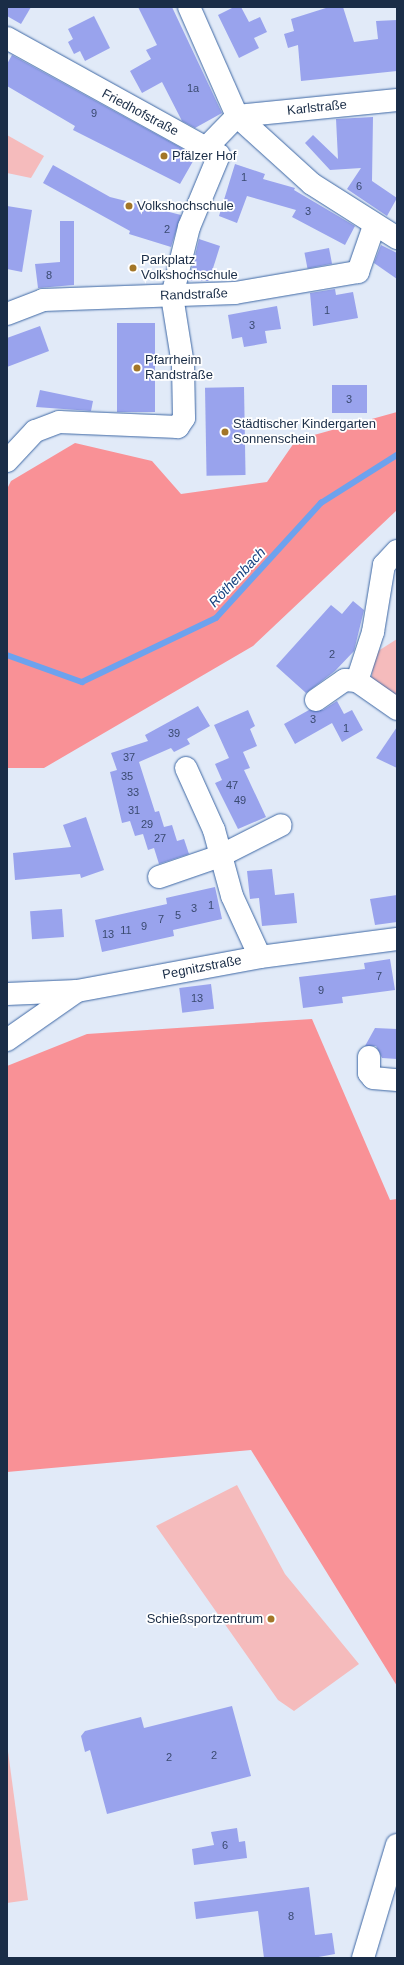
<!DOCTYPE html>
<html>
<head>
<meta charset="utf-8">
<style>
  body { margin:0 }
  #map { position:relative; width:404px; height:1965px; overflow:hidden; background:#e1eaf8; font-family:Helvetica,sans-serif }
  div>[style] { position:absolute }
  .green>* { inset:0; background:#f5bbbc }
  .forest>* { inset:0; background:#f99196 }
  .stream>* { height:5.5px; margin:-2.75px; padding:0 2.75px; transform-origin:2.75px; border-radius:2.75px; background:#6da2ee }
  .building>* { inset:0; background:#99a3ed; transform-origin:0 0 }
  .roads { filter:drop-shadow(0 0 1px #3d67a4) drop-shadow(0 0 1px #3d67a4) }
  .minor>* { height:22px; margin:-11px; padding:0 11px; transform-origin:11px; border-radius:11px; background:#fff }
  .dots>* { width:11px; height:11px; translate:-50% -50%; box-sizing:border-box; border:2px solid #fff; border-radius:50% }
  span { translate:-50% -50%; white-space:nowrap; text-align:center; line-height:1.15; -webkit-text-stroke:3.5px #fff; paint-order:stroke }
  .number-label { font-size:11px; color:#3a4a70 }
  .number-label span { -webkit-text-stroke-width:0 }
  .street-label { font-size:13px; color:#1a2d47 }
  .poi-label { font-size:13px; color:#1a2d47 }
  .left { translate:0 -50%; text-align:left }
  .right { translate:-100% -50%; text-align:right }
  .water-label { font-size:14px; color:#17427f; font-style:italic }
  .frame { position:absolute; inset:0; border:8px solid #1a2d47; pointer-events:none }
</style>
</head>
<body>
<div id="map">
  <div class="green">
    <i style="clip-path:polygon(7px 135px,44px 156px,31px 178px,7px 173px)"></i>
    <i style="clip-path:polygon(397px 639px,397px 698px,371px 681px,375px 653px)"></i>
    <i style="clip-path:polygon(237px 1485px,285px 1574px,359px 1664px,294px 1711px,278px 1700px,156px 1526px)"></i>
    <i style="clip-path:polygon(7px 1744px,28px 1900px,7px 1903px)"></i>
  </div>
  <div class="forest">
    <i style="clip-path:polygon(397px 412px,397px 510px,253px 646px,44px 768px,7px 768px,7px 489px,11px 481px,75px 443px,152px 461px,181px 494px,267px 482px,296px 440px)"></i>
    <i style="clip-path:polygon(312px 1019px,390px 1200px,397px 1199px,397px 1686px,251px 1450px,7px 1472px,7px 1066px,87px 1034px)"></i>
  </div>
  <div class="stream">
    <i style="left:7px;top:655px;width:80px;rotate:19.8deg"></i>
    <i style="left:82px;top:682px;width:148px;rotate:-25.5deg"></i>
    <i style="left:216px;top:618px;width:156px;rotate:-47.6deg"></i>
    <i style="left:321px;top:503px;width:90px;rotate:-32.3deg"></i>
  </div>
  <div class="building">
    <i style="clip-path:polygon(7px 7px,31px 7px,21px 24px,7px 16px)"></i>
    <i style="clip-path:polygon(138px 7px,172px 7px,222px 113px,195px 128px,182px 121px,162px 82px,142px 93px,130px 71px,151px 59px,146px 50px,157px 45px)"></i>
    <i style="clip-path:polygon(234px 7px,241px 7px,249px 22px,260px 17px,267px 32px,254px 38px,259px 48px,239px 58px,218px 15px)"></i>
    <i style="clip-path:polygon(329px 7px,343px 7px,354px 42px,378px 39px,376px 21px,397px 20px,397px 71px,301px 81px,298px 45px,288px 48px,284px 34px,294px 31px,291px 19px)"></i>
    <i style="clip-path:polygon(94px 16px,110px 48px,85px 61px,80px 51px,74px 54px,68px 42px,73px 39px,68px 29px)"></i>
    <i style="clip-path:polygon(12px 55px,196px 156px,180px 184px,73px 130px,75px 126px,7px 86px,7px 64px)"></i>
    <i style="clip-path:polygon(373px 117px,372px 181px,397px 198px,387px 216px,347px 189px,361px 168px,330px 170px,305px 143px,313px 135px,338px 159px,336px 119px)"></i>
    <i style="clip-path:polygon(235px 164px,265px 174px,263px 179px,295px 188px,294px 190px,355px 226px,345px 245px,292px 217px,296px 210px,247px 196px,237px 223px,219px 216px)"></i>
    <i style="clip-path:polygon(53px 165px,110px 197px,181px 215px,171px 247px,129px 234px,130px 231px,43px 183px)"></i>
    <i style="clip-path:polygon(7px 206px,32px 210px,22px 272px,7px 269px)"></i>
    <i style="clip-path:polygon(60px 221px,74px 221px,74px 285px,38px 288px,35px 264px,60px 262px)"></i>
    <i style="clip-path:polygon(199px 239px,220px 246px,209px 281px,189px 281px)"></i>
    <i style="clip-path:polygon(381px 245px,397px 253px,397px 279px,374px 263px)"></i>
    <i style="left:329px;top:248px;width:16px;height:25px;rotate:79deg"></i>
    <i style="clip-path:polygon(335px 289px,336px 295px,353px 292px,358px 318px,313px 326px,310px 293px)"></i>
    <i style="clip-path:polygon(277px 306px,281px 329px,265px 331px,267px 343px,244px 347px,242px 337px,232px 339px,228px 315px)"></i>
    <i style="left:117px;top:323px;width:38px;height:89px"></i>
    <i style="clip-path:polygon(40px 326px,49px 351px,7px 367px,7px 338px)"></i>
    <i style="left:332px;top:385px;width:35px;height:28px"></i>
    <i style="left:244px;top:387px;width:88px;height:39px;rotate:89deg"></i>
    <i style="clip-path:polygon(40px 390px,93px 401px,91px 411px,36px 407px)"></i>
    <i style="clip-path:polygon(353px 601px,364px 610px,354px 651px,335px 671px,306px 693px,276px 666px,331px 605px,342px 614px)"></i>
    <i style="clip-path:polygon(337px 701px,344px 714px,352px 710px,363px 730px,342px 742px,332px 723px,295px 744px,284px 724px,309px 710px,323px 710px)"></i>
    <i style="clip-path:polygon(198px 706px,210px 726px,187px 739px,190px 744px,174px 752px,171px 748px,139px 762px,155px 812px,159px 811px,164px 827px,172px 825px,177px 841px,184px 839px,189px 854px,159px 864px,154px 848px,148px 850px,143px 834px,135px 836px,130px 821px,122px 823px,110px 772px,117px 770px,111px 753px,148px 741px,145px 735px)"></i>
    <i style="clip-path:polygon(248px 710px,255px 726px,250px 729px,257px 746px,243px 752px,250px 768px,244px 770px,266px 817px,238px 829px,215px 783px,222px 780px,215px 764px,229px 758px,214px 725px)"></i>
    <i style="clip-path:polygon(397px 727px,397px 768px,376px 758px)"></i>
    <i style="clip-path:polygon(86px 817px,104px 870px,81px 878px,80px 874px,15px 880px,13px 853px,71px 847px,63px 825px)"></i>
    <i style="clip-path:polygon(272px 869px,275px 895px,294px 893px,297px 923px,262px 926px,259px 898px,250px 899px,247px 871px)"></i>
    <i style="clip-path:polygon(215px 887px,222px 919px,173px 930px,174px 936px,102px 952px,95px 920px,167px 904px,166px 898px)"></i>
    <i style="clip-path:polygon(397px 895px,397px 922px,375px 925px,370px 899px)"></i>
    <i style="left:62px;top:909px;width:28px;height:32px;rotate:86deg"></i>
    <i style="clip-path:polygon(390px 959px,395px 990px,342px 997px,343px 1003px,303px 1008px,299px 977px,365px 969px,364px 963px)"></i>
    <i style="left:211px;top:984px;width:25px;height:32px;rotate:83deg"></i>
    <i style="clip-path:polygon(375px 1028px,397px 1029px,397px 1059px,382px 1058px,376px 1046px,365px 1046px)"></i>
    <i style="clip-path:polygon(232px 1706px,251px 1776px,107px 1814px,90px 1750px,85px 1752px,81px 1736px,85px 1731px,141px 1717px,144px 1728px)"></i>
    <i style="clip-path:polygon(237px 1828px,239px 1842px,245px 1841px,247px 1858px,194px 1865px,192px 1849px,214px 1845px,211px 1832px)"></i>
    <i style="clip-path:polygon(309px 1887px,315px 1935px,332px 1933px,335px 1954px,313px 1958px,264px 1958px,258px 1911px,196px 1919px,194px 1902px)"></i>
  </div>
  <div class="roads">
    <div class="minor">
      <i style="left:189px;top:7px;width:119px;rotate:66.2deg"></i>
      <i style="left:237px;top:116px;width:101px;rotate:42.2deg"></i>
      <i style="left:312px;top:184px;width:101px;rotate:32.4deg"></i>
      <i style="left:7px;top:38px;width:242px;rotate:28.9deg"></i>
      <i style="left:219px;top:155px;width:78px;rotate:112.6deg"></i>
      <i style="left:189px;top:227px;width:71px;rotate:103.8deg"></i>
      <i style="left:172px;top:296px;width:70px;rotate:80.9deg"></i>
      <i style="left:183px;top:365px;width:53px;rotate:88.9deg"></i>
      <i style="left:184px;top:418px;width:11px;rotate:124deg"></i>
      <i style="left:178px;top:427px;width:119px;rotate:-177.6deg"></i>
      <i style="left:59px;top:422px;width:26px;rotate:159deg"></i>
      <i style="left:35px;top:431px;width:41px;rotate:133deg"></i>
      <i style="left:237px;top:116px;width:161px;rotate:-5.7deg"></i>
      <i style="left:207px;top:147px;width:43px;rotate:-45.9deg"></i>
      <i style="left:7px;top:314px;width:39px;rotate:-21deg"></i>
      <i style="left:43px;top:300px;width:192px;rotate:-2.1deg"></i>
      <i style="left:235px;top:293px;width:125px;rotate:-9.7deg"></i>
      <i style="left:358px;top:272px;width:49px;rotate:-70.8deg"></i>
      <i style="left:357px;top:681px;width:52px;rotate:-71.9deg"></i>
      <i style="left:373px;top:632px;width:68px;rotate:-80.7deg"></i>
      <i style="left:384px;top:565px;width:19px;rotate:-47deg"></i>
      <i style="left:316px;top:700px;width:35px;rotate:-35deg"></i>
      <i style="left:345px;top:680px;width:12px;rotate:5deg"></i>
      <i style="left:357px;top:681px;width:49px;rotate:35deg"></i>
      <i style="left:186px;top:768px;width:68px;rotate:65.7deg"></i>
      <i style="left:214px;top:830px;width:68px;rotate:74.7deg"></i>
      <i style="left:232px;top:896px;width:67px;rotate:65.3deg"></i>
      <i style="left:159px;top:877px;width:65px;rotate:-19deg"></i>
      <i style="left:220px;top:856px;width:68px;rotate:-26.9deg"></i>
      <i style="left:7px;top:994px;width:70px;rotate:-2.5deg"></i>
      <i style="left:77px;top:991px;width:186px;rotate:-10.5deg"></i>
      <i style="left:260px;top:957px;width:138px;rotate:-7.5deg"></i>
      <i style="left:7px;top:1040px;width:85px;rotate:-35deg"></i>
      <i style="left:369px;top:1057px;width:16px;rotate:90deg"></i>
      <i style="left:369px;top:1073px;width:6px;rotate:51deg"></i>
      <i style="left:373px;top:1078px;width:24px;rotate:5deg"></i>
      <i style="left:363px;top:1958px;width:118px;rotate:-73.3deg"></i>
    </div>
  </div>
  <div class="dots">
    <i style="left:164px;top:156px;background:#a37628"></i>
    <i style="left:129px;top:206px;background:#a37628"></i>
    <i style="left:133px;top:268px;background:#a37628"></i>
    <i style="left:137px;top:368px;background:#a37628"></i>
    <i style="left:225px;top:432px;background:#a37628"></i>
    <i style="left:271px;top:1619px;background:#a37628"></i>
  </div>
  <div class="number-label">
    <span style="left:193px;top:88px">1a</span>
    <span style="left:94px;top:113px">9</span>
    <span style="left:244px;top:177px">1</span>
    <span style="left:359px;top:186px">6</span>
    <span style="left:308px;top:211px">3</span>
    <span style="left:167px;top:229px">2</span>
    <span style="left:49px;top:275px">8</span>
    <span style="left:327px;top:310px">1</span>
    <span style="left:252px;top:325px">3</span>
    <span style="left:349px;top:399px">3</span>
    <span style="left:332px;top:654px">2</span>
    <span style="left:313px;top:719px">3</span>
    <span style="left:346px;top:728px">1</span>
    <span style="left:174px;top:733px">39</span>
    <span style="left:129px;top:757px">37</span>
    <span style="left:127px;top:776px">35</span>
    <span style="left:232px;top:785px">47</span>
    <span style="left:133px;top:792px">33</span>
    <span style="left:240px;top:800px">49</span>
    <span style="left:134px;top:810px">31</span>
    <span style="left:147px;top:824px">29</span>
    <span style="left:160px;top:838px">27</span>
    <span style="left:211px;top:905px">1</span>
    <span style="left:194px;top:908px">3</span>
    <span style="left:178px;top:915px">5</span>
    <span style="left:161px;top:919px">7</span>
    <span style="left:144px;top:926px">9</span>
    <span style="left:126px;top:930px">11</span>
    <span style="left:108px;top:934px">13</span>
    <span style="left:379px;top:976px">7</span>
    <span style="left:321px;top:990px">9</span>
    <span style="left:197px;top:998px">13</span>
    <span style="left:214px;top:1755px">2</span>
    <span style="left:169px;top:1757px">2</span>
    <span style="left:225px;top:1845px">6</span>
    <span style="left:291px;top:1916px">8</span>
  </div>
  <div class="street-label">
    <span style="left:317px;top:108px;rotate:-6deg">Karlstraße</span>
    <span style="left:140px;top:113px;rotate:28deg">Friedhofstraße</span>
    <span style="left:194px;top:295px;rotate:-2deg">Randstraße</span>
    <span style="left:202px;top:968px;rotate:-11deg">Pegnitzstraße</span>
  </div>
  <div class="poi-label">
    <span class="left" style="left:172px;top:156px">Pfälzer Hof</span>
    <span class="left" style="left:137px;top:206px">Volkshochschule</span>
    <span class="left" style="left:141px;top:268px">Parkplatz<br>Volkshochschule</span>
    <span class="left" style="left:145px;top:368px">Pfarrheim<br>Randstraße</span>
    <span class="left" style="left:233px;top:432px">Städtischer Kindergarten<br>Sonnenschein</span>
    <span class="right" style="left:263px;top:1619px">Schießsportzentrum</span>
  </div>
  <div class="water-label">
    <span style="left:237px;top:577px;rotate:-47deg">Röthenbach</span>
  </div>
  <div class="frame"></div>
</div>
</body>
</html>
